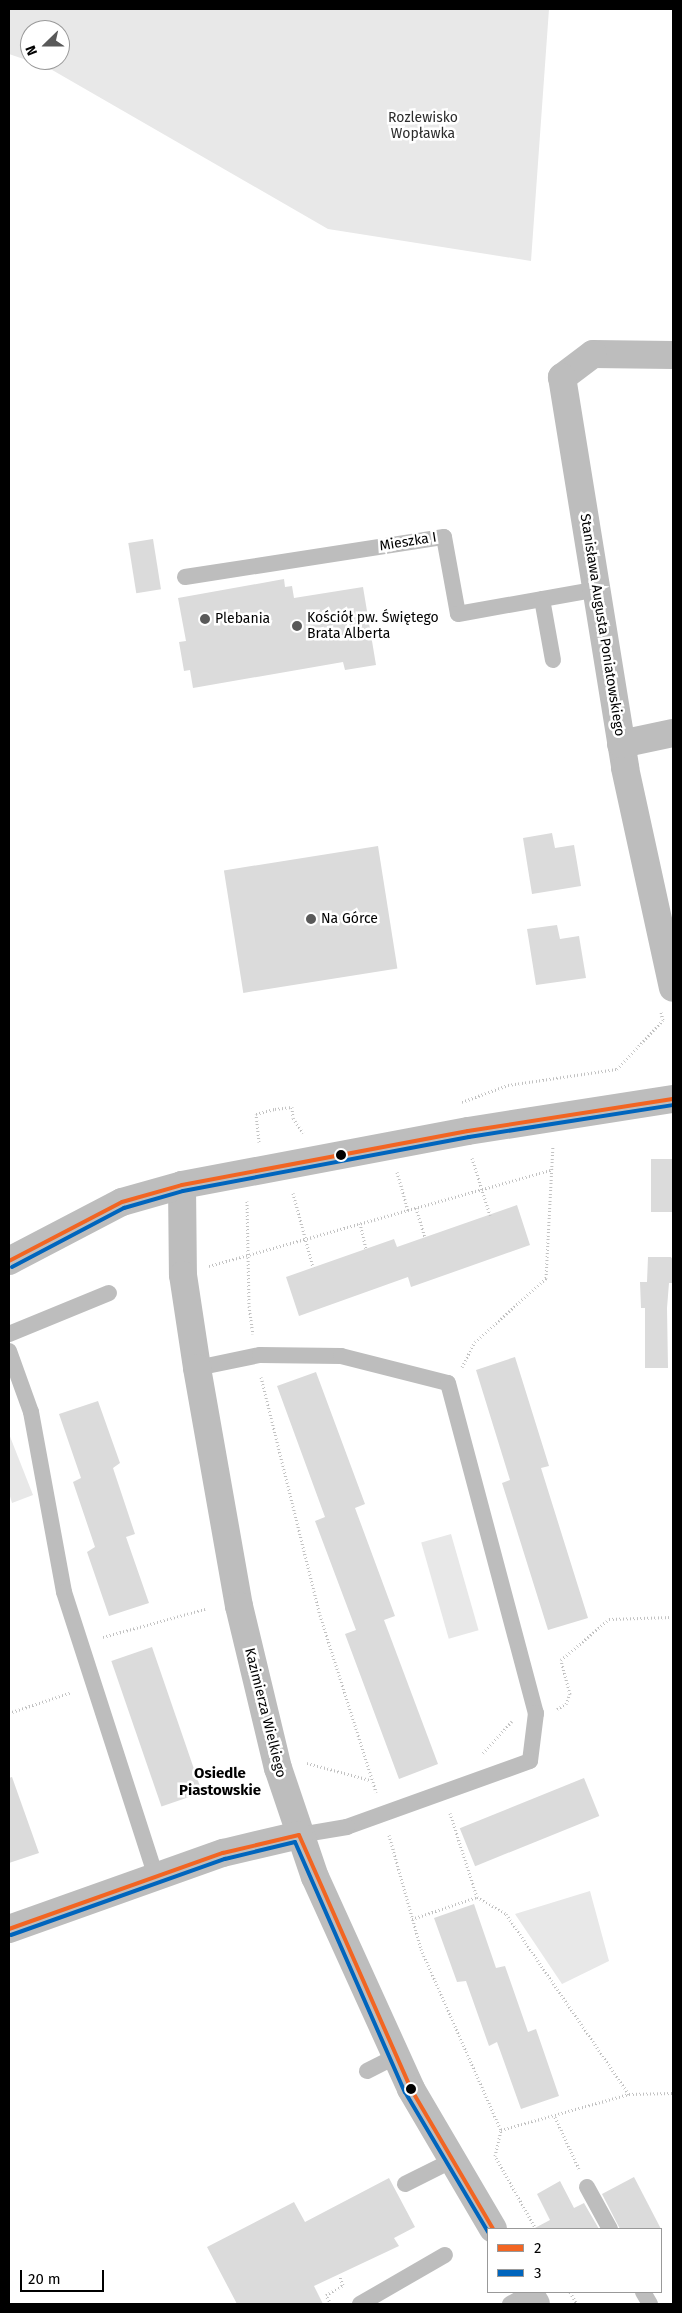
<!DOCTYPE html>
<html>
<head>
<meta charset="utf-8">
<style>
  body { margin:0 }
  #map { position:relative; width:682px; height:2313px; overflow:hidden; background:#fff; font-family:"Fira Sans",sans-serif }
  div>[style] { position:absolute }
  .green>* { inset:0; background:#e8e8e8; transform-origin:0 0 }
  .building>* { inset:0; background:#dbdbdb; transform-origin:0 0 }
  .path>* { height:3px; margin-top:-1.5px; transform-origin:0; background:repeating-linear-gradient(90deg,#c2c2c2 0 1px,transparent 0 3.5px) }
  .service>* { height:16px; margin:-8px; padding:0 8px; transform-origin:8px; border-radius:8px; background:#bdbdbd }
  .minor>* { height:28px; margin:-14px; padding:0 14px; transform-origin:14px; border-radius:14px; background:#bdbdbd }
  .bus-1>* { height:4px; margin:-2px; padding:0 2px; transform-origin:2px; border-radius:2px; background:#f26522 }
  .bus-2>* { height:4px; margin:-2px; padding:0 2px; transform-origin:2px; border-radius:2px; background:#0065bd }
  .dots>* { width:14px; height:14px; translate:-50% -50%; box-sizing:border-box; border:2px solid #fff; border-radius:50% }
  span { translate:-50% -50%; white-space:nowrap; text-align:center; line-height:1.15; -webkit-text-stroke:5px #fff; paint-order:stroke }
  .park-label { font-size:14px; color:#2c2c2c }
  .street-label { font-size:14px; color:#000 }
  .poi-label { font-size:14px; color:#000 }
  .left { translate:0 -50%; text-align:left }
  .neighbourhood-label { font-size:15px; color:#000; font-weight:700 }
  .frame { position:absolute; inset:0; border:10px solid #000; pointer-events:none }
  .legend { position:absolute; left:487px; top:2228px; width:175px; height:65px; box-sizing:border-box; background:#fff; border:1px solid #999; margin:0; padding:6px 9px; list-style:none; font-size:15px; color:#000 }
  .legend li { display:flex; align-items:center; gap:10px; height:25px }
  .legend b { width:25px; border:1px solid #999 }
  .north { position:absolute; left:20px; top:20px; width:50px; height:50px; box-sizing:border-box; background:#fff; border:1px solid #999; border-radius:50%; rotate:248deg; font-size:14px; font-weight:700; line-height:20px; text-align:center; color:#000 }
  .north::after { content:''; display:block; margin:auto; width:18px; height:22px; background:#595959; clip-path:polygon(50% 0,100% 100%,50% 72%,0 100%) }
  .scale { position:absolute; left:20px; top:2270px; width:84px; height:22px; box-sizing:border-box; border:2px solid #000; border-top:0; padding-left:6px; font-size:15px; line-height:18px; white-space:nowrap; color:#000; -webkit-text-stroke:4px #fff; paint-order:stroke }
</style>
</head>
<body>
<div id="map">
  <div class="green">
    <i style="clip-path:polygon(evenodd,9px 9px,549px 9px,531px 261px,328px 229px,47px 67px,9px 54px,9px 9px,30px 30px,60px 30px,60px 60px,30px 60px,30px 30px)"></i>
    <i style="clip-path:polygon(9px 1434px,33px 1495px,12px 1503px,9px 1493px)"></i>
    <i style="left:451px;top:1534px;width:100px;height:31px;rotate:74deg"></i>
    <i style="clip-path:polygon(590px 1891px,609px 1961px,562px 1984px,515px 1914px)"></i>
  </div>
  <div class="building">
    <i style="left:153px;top:539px;width:51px;height:25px;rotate:81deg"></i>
    <i style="clip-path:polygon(284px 579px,285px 587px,292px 586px,294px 598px,363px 587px,376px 665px,345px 670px,343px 662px,193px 688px,190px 670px,184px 671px,179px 642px,186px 641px,178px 598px)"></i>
    <i style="clip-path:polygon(552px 833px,555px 848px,574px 845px,581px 886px,532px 894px,523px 838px)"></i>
    <i style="left:378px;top:846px;width:124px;height:156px;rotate:81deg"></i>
    <i style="clip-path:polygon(557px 925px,560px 939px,579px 936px,586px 978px,536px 985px,527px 929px)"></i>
    <i style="left:651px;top:1159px;width:22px;height:53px"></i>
    <i style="clip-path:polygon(517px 1205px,530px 1245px,411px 1287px,408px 1277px,299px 1316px,286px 1277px,394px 1239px,397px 1247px)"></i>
    <i style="clip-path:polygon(648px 1257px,671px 1257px,673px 1260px,673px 1283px,669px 1283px,667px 1308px,668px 1368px,645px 1368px,645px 1308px,641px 1308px,640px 1282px,647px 1282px)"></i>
    <i style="clip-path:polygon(515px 1357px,549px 1466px,541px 1468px,588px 1618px,548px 1630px,502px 1483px,510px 1480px,476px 1370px)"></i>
    <i style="clip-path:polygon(316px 1372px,365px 1504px,355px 1508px,395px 1616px,384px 1620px,438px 1764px,399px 1779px,345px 1634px,356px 1630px,315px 1521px,325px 1517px,277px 1386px)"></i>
    <i style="clip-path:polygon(98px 1401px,120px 1463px,113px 1468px,135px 1534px,126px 1537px,149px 1603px,109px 1616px,87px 1552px,95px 1547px,73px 1482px,81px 1478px,59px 1414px)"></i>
    <i style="left:152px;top:1647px;width:154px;height:43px;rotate:71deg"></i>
    <i style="clip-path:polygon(12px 1777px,39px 1853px,9px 1863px,9px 1778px)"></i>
    <i style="left:584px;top:1778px;width:41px;height:134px;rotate:68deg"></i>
    <i style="clip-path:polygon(474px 1904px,496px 1968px,505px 1966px,528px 2032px,536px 2029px,559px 2096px,521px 2109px,497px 2042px,489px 2046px,466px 1981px,457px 1982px,434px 1918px)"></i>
    <i style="clip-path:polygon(634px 2177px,661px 2229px,620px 2229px,602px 2194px)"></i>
    <i style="clip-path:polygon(389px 2178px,415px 2227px,394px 2238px,399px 2246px,314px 2286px,323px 2304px,237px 2304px,207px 2247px,294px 2202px,305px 2222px)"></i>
    <i style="clip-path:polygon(560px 2181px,574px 2208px,584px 2203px,599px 2229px,533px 2229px,550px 2220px,537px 2194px)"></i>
  </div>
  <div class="path">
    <i style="left:462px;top:1102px;width:49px;rotate:-20.3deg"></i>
    <i style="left:508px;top:1085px;width:110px;rotate:-8.4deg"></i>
    <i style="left:617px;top:1069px;width:67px;rotate:-46.8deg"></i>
    <i style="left:663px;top:1020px;width:8px;rotate:-104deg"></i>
    <i style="left:259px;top:1142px;width:28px;rotate:-96deg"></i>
    <i style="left:256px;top:1114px;width:20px;rotate:-15deg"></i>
    <i style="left:275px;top:1109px;width:17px;rotate:-7deg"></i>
    <i style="left:292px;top:1107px;width:11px;rotate:85deg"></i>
    <i style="left:293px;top:1118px;width:18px;rotate:56deg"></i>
    <i style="left:472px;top:1158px;width:60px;rotate:72.5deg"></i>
    <i style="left:397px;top:1172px;width:40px;rotate:74deg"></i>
    <i style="left:293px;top:1193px;width:77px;rotate:74.9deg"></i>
    <i style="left:247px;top:1201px;width:105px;rotate:88.9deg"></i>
    <i style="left:249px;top:1306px;width:28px;rotate:82deg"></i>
    <i style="left:416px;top:1208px;width:31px;rotate:73deg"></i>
    <i style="left:360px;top:1223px;width:26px;rotate:77deg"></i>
    <i style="left:209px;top:1266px;width:357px;rotate:-15.7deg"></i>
    <i style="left:462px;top:1367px;width:28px;rotate:-63deg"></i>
    <i style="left:475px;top:1342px;width:96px;rotate:-42deg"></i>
    <i style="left:546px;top:1278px;width:132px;rotate:-87deg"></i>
    <i style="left:261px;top:1377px;width:245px;rotate:76.1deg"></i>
    <i style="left:320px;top:1615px;width:186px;rotate:72.4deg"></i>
    <i style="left:103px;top:1637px;width:106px;rotate:-15.4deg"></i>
    <i style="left:557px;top:1709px;width:10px;rotate:-29deg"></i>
    <i style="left:566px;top:1704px;width:11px;rotate:-68deg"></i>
    <i style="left:570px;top:1694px;width:35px;rotate:-105deg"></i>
    <i style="left:561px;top:1660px;width:63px;rotate:-40.5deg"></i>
    <i style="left:609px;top:1619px;width:64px;rotate:-1.8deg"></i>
    <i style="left:9px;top:1713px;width:66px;rotate:-18.4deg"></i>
    <i style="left:483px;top:1753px;width:43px;rotate:-47.8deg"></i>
    <i style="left:307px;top:1763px;width:65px;rotate:15.1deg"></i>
    <i style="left:450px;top:1813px;width:88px;rotate:72.2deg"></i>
    <i style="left:477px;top:1897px;width:34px;rotate:30deg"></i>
    <i style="left:506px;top:1914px;width:218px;rotate:55.7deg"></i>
    <i style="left:389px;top:1835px;width:118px;rotate:74.3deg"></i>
    <i style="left:421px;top:1949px;width:198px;rotate:66.2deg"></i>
    <i style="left:412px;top:1919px;width:69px;rotate:-18.7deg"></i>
    <i style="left:555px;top:2117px;width:57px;rotate:65.2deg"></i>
    <i style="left:536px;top:2229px;width:84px;rotate:-119.3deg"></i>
    <i style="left:495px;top:2156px;width:27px;rotate:-77deg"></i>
    <i style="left:501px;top:2130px;width:133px;rotate:-15.7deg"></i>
    <i style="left:629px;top:2094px;width:44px;rotate:-1.3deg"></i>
    <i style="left:570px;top:2292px;width:14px;rotate:60deg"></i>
    <i style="left:331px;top:2304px;width:10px;rotate:-119deg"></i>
    <i style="left:326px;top:2295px;width:20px;rotate:-30deg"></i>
    <i style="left:343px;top:2285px;width:9px;rotate:-111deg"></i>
  </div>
  <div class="service">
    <i style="left:185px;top:577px;width:262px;rotate:-8.8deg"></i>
    <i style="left:444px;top:537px;width:78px;rotate:79.7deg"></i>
    <i style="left:458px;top:614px;width:142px;rotate:-10.1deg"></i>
    <i style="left:542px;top:599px;width:62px;rotate:79.8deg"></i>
    <i style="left:9px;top:1334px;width:108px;rotate:-22.3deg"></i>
    <i style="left:9px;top:1351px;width:65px;rotate:70.2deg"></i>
    <i style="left:31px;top:1412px;width:183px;rotate:79.6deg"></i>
    <i style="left:64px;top:1592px;width:299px;rotate:72.1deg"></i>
    <i style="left:197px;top:1368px;width:64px;rotate:-11.7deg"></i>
    <i style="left:260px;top:1355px;width:81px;rotate:0.7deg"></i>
    <i style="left:341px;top:1356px;width:110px;rotate:14.2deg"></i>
    <i style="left:448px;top:1383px;width:342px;rotate:75.1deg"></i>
    <i style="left:536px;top:1713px;width:48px;rotate:97.1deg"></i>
    <i style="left:530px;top:1761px;width:195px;rotate:160.2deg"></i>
    <i style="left:347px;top:1827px;width:49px;rotate:170.5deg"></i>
    <i style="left:367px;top:2071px;width:33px;rotate:-27deg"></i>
    <i style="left:405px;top:2184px;width:54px;rotate:-26.6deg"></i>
    <i style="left:587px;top:2187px;width:48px;rotate:61.3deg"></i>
    <i style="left:643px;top:2292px;width:14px;rotate:60deg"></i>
    <i style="left:360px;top:2304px;width:98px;rotate:-30deg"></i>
    <i style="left:510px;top:2304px;width:23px;rotate:-29deg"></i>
  </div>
  <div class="minor">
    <i style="left:673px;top:355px;width:80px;rotate:-179.3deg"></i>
    <i style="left:593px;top:354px;width:39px;rotate:143deg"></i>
    <i style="left:562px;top:377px;width:396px;rotate:80.8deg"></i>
    <i style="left:625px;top:768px;width:225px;rotate:77.7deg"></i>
    <i style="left:621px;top:744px;width:53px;rotate:-11.9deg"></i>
    <i style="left:182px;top:1185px;width:90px;rotate:89.4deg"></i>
    <i style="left:183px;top:1275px;width:94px;rotate:81.4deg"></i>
    <i style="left:197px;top:1368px;width:242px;rotate:80deg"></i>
    <i style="left:239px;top:1606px;width:167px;rotate:76.5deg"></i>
    <i style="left:278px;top:1768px;width:115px;rotate:71.3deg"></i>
    <i style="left:315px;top:1877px;width:233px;rotate:65.6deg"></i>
    <i style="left:411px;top:2089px;width:162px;rotate:59.6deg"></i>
    <i style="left:9px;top:1261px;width:127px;rotate:-27.6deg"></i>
    <i style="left:122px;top:1202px;width:62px;rotate:-15.8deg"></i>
    <i style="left:182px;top:1185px;width:291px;rotate:-10.7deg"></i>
    <i style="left:468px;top:1131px;width:207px;rotate:-8.9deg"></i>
    <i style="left:9px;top:1929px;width:227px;rotate:-19.6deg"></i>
    <i style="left:223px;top:1853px;width:78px;rotate:-13.3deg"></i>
    <i style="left:529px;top:2292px;width:14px;rotate:60deg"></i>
  </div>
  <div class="bus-1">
    <i style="left:9px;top:1261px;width:127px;rotate:-27.6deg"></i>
    <i style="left:122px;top:1202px;width:62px;rotate:-15.8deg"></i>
    <i style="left:182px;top:1185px;width:291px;rotate:-10.7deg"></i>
    <i style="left:468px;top:1131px;width:207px;rotate:-8.9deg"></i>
    <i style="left:9px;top:1929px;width:227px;rotate:-19.6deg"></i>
    <i style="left:223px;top:1853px;width:78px;rotate:-13.3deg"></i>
    <i style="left:299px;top:1835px;width:278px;rotate:66.2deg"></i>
    <i style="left:411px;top:2089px;width:162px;rotate:59.6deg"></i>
  </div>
  <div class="bus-2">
    <i style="left:12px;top:1267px;width:127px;rotate:-27.8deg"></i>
    <i style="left:124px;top:1208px;width:61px;rotate:-16.1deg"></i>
    <i style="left:183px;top:1191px;width:291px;rotate:-10.7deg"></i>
    <i style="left:469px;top:1137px;width:206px;rotate:-8.9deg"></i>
    <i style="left:11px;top:1935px;width:227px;rotate:-19.6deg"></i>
    <i style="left:225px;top:1859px;width:72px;rotate:-13.7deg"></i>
    <i style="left:295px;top:1842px;width:273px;rotate:66.3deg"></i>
    <i style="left:405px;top:2092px;width:163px;rotate:59.3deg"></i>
  </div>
  <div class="dots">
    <i style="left:205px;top:619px;background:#595959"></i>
    <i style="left:297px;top:626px;background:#595959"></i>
    <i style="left:311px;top:919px;background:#595959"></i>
    <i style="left:341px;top:1155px;background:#000"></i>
    <i style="left:411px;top:2089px;background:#000"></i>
  </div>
  <div class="park-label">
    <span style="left:423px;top:126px">Rozlewisko<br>Wopławka</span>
  </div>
  <div class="street-label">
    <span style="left:408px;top:542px;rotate:-9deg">Mieszka I</span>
    <span style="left:602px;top:625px;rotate:81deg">Stanisława Augusta Poniatowskiego</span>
    <span style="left:265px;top:1713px;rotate:76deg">Kazimierza Wielkiego</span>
  </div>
  <div class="poi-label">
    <span class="left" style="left:307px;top:626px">Kościół pw. Świętego<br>Brata Alberta</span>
    <span class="left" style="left:215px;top:619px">Plebania</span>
    <span class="left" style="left:321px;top:919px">Na Górce</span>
  </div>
  <div class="neighbourhood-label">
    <span style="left:220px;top:1782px">Osiedle<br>Piastowskie</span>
  </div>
  <div class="frame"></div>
  <ul class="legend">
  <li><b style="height:6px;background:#f26522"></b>2</li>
  <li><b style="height:6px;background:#0065bd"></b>3</li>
  </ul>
  <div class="north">N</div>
  <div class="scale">20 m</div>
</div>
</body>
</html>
